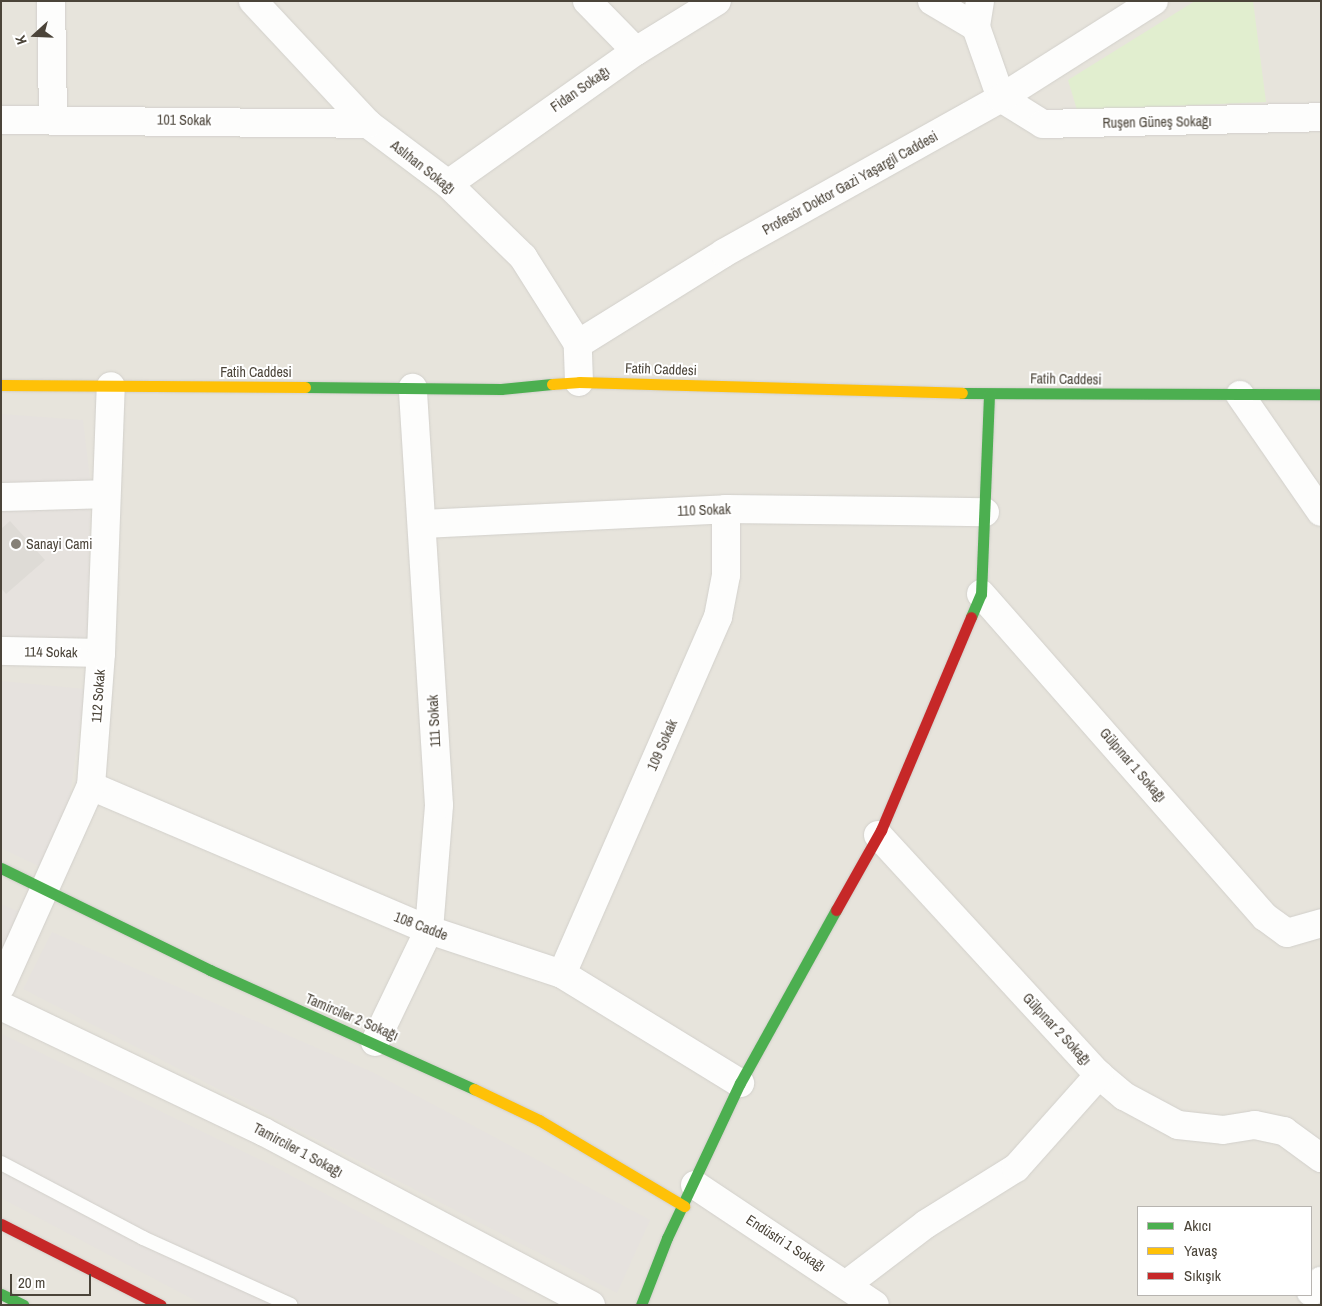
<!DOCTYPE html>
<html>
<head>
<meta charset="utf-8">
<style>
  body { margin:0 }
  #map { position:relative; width:1322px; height:1306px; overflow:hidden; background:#f4f2ee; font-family:"Archivo Narrow",sans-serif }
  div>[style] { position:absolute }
  .residential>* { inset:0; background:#e7e4dc }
  .industrial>* { inset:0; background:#e6e2de; transform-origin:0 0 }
  .green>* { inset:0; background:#e1eecf }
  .building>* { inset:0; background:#dedbd6 }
  .roads { filter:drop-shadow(0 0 1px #d2d0cb) drop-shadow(0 0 1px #d2d0cb) }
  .lane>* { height:14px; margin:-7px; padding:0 7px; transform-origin:7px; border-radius:7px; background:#fdfdfc }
  .street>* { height:28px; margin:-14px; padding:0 14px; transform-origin:14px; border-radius:14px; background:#fdfdfc }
  .fast>* { height:11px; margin:-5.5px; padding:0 5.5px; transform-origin:5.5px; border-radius:5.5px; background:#4caf50 }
  .slow>* { height:11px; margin:-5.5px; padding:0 5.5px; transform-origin:5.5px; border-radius:5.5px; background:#ffc107 }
  .jam>* { height:11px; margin:-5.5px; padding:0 5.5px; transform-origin:5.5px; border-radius:5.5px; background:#c62828 }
  .dots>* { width:14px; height:14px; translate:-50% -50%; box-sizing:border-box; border:2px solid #fff; border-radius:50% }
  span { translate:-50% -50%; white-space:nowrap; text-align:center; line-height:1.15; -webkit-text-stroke:4px #fff; paint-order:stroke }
  .street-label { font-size:14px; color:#4b4439 }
  .poi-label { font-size:14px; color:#4b4439 }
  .left { translate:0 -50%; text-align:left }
  .frame { position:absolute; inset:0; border:2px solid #4b4439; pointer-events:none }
  .legend { position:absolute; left:1137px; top:1206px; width:175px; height:90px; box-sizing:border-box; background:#fff; border:1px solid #b7b4b0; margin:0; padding:6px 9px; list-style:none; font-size:15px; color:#4b4439 }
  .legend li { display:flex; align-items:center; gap:10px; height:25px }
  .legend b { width:25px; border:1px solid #b7b4b0 }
  .north { position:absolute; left:10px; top:10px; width:50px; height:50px; -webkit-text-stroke:4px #fff; paint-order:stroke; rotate:250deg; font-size:14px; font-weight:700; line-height:20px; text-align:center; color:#4b4439 }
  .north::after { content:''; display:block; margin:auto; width:18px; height:22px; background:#4b4439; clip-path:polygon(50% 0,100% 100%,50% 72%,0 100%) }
  .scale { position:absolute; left:10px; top:1274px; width:81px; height:22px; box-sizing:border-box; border:2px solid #4b4439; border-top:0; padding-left:6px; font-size:15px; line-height:18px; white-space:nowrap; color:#4b4439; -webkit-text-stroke:4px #fff; paint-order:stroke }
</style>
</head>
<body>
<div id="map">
  <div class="residential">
    <i style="clip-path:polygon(evenodd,1px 1px,1321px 1px,1321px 1305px,1px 1305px,1px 1px,1138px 1207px,1311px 1207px,1311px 1295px,1138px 1295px,1138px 1207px)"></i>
  </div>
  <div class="industrial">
    <i style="clip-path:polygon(1px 414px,83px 420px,91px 487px,1px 491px)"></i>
    <i style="left:90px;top:507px;width:133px;height:89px;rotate:91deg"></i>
    <i style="clip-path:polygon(1px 681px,85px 689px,65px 830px,47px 870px,1px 848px)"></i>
    <i style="clip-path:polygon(1px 904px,25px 914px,1px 966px)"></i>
    <i style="clip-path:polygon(52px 932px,372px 1072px,650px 1220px,617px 1293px,23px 989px)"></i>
    <i style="clip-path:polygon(2px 1034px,273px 1166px,533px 1305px,204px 1305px,1px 1198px)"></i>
  </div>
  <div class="green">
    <i style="clip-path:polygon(1195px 1px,1253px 1px,1266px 102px,1077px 110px,1068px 80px)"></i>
  </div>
  <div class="building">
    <i style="clip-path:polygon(10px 521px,45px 560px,6px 594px,1px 588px,1px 529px)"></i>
  </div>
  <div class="roads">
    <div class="lane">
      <i style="left:1px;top:1163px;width:161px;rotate:27.8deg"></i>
      <i style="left:143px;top:1238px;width:162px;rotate:24.4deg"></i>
    </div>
    <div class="street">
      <i style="left:51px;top:1px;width:117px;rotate:89deg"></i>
      <i style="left:253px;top:1px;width:168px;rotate:46.9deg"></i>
      <i style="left:368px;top:124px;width:100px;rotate:36.9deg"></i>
      <i style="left:448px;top:184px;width:105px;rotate:44.2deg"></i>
      <i style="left:523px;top:257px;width:103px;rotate:57.7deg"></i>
      <i style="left:587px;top:1px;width:70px;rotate:45.6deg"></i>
      <i style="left:932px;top:1px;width:51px;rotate:30.6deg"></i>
      <i style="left:980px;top:1px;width:26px;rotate:99deg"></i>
      <i style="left:976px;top:27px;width:75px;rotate:70.6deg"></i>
      <i style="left:1001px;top:98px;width:49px;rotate:31.8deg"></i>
      <i style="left:1043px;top:124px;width:278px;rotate:-1.4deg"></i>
      <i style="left:1px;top:120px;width:367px;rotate:0.6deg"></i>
      <i style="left:448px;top:184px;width:230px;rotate:-35.3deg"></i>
      <i style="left:636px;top:51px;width:95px;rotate:-31.7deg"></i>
      <i style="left:579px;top:382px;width:38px;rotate:-92deg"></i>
      <i style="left:578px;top:344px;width:172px;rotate:-31.9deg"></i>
      <i style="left:724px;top:253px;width:317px;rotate:-29.2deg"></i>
      <i style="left:1001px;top:98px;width:181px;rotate:-32.4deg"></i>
      <i style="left:1240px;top:395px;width:142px;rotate:55.3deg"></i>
      <i style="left:1px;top:497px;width:105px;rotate:-1.6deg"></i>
      <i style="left:423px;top:524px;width:303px;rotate:-2.8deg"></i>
      <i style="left:726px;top:509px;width:259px;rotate:0.7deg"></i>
      <i style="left:981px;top:594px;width:430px;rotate:48.7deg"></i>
      <i style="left:1265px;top:917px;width:27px;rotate:36deg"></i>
      <i style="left:1287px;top:933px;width:35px;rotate:-16deg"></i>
      <i style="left:1px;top:651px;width:100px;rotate:1.1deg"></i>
      <i style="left:91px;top:786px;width:367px;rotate:23.1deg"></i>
      <i style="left:429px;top:930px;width:140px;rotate:18.3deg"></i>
      <i style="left:562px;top:974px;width:209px;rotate:31.5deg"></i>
      <i style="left:878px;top:835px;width:326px;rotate:47.4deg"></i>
      <i style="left:1099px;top:1075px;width:33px;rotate:40deg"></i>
      <i style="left:1124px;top:1096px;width:61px;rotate:28.2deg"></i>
      <i style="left:1178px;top:1125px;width:45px;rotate:6.3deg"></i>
      <i style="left:1223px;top:1130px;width:32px;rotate:-9deg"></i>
      <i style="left:1255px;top:1125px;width:30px;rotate:12deg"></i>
      <i style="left:1284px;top:1131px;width:46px;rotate:36.1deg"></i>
      <i style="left:562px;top:974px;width:390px;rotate:-66.4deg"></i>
      <i style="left:718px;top:617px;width:43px;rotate:-79.2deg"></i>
      <i style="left:726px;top:575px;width:66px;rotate:-90deg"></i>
      <i style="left:1px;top:986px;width:219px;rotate:-65.8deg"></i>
      <i style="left:91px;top:786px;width:133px;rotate:-85.7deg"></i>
      <i style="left:101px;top:653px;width:267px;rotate:-87.9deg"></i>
      <i style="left:1px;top:1006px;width:292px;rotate:25.6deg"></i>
      <i style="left:264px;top:1132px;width:370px;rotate:27.9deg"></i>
      <i style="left:375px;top:1042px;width:124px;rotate:-64.3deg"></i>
      <i style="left:429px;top:930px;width:125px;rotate:-85.4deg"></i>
      <i style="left:439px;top:805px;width:418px;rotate:-93.6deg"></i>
      <i style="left:695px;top:1185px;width:216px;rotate:33.7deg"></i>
      <i style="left:847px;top:1284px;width:99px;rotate:-37.2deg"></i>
      <i style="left:926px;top:1224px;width:106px;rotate:-31.9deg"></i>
      <i style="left:1016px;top:1168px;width:125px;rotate:-48.3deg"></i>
      <i style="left:1311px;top:1292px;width:15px;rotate:-48deg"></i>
    </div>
    <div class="fast">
      <i style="left:305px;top:387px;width:196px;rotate:0.6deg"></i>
      <i style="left:501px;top:389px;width:51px;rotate:-5.6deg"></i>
      <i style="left:962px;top:393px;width:359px;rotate:0.2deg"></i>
      <i style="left:971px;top:617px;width:25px;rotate:-67deg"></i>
      <i style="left:981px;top:594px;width:200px;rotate:-87.7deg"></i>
      <i style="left:1px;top:868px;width:233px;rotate:26deg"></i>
      <i style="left:210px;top:970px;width:290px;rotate:24.3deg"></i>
      <i style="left:1px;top:1294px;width:25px;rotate:26deg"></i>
      <i style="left:641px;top:1305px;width:72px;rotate:-68.8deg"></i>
      <i style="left:667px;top:1238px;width:171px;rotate:-64.8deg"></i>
      <i style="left:740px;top:1083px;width:198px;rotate:-61deg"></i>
    </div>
    <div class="slow">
      <i style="left:552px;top:384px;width:27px;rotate:-4deg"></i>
      <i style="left:579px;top:382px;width:383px;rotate:1.6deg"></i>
      <i style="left:1px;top:385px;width:304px;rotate:0.4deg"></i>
      <i style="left:474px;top:1089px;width:72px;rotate:25.5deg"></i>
      <i style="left:539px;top:1120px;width:169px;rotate:30.7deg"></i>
    </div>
    <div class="jam">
      <i style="left:836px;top:910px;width:92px;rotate:-60.6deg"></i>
      <i style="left:881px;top:830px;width:231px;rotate:-67.1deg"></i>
      <i style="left:1px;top:1224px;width:179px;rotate:26.9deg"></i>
    </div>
  </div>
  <div class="dots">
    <i style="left:16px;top:544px;background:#868178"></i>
  </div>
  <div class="street-label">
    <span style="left:580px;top:89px;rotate:-35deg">Fidan Sokağı</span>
    <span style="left:184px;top:120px;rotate:1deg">101 Sokak</span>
    <span style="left:1157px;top:122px;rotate:-1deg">Ruşen Güneş Sokağı</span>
    <span style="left:423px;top:167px;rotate:38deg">Aslıhan Sokağı</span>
    <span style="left:850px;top:183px;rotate:-29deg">Profesör Doktor Gazi Yaşargil Caddesi</span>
    <span style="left:661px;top:369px;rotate:2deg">Fatih Caddesi</span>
    <span style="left:256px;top:372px">Fatih Caddesi</span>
    <span style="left:1066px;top:379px;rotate:1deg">Fatih Caddesi</span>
    <span style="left:704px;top:510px;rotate:-2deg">110 Sokak</span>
    <span style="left:51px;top:652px;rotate:1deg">114 Sokak</span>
    <span style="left:98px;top:696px;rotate:-86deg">112 Sokak</span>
    <span style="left:434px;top:721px;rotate:-93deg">111 Sokak</span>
    <span style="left:662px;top:745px;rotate:-66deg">109 Sokak</span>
    <span style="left:1133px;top:765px;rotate:49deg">Gülpınar 1 Sokağı</span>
    <span style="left:421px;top:926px;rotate:21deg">108 Cadde</span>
    <span style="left:352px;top:1017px;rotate:23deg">Tamirciler 2 Sokağı</span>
    <span style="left:1057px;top:1029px;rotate:47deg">Gülpınar 2 Sokağı</span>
    <span style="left:298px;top:1150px;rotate:28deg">Tamirciler 1 Sokağı</span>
    <span style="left:786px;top:1243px;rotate:33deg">Endüstri 1 Sokağı</span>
  </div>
  <div class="poi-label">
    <span class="left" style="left:26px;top:544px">Sanayi Cami</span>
  </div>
  <div class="frame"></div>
  <ul class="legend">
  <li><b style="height:6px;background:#4caf50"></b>Akıcı</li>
  <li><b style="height:6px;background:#ffc107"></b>Yavaş</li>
  <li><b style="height:6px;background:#c62828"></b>Sıkışık</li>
  </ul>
  <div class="north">K</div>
  <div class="scale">20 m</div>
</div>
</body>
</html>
